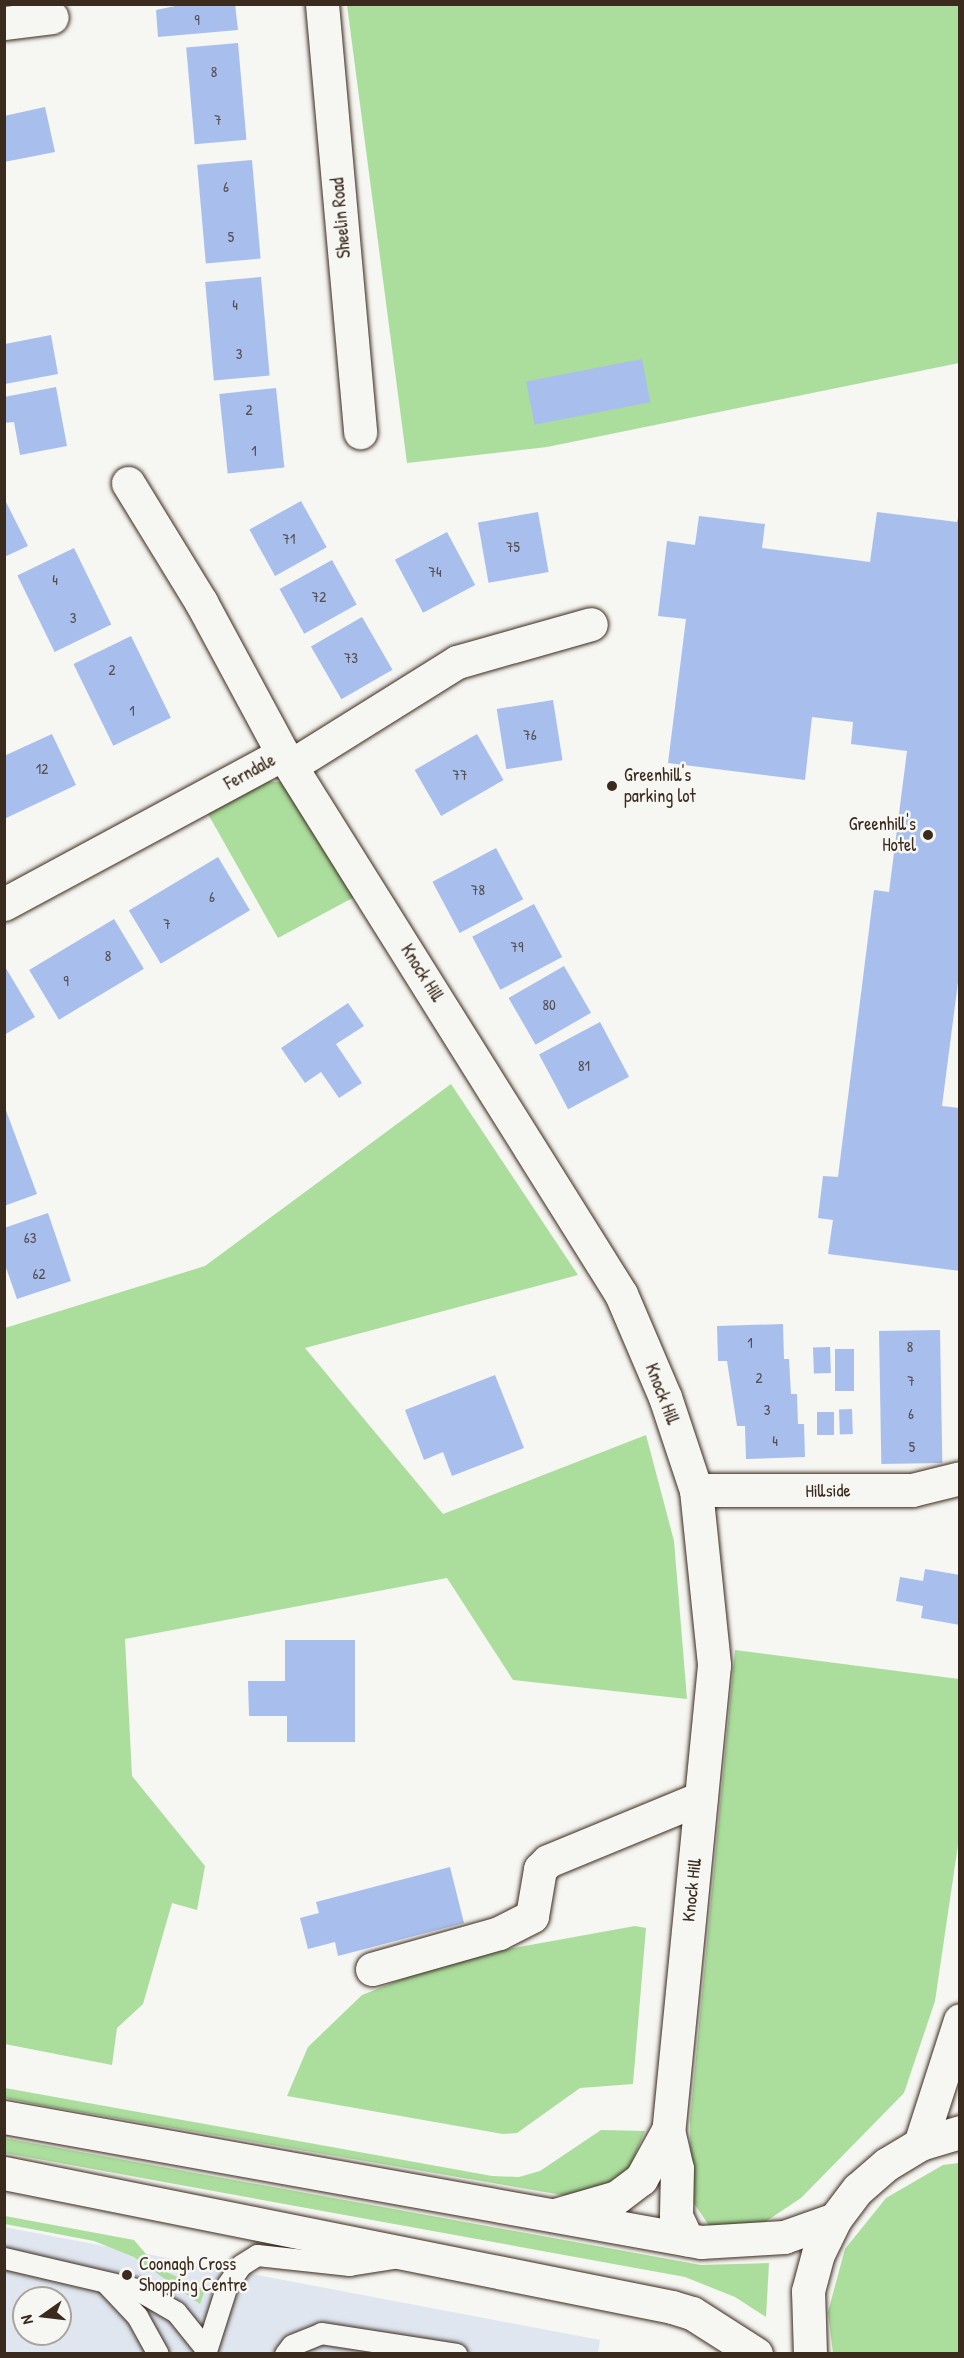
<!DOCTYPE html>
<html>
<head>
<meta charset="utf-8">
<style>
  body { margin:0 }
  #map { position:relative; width:964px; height:2358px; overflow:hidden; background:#f6f6f2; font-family:"Patrick Hand",sans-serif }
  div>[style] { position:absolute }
  .built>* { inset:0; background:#dfe6f0 }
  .green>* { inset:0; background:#abdd9d }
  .building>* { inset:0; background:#a8bfed; transform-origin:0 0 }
  .roads { filter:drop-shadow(0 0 2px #3b2a1e) drop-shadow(0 0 2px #3b2a1e) }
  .lane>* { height:21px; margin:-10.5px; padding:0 10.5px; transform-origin:10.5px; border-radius:10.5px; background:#f6f6f2 }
  .street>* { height:33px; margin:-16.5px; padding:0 16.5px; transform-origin:16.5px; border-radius:16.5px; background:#f6f6f2 }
  .secondary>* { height:33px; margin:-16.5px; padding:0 16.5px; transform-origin:16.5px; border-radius:16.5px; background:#f6f6f2 }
  .dots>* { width:16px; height:16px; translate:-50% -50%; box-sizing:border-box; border:3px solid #f6f6f2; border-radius:50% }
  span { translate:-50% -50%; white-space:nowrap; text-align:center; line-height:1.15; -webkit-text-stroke:5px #f6f6f2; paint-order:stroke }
  .number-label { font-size:15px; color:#564f52 }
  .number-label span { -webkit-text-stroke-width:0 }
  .street-label { font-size:18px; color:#3b2a1e }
  .poi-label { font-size:18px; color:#3b2a1e }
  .left { translate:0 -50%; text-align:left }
  .right { translate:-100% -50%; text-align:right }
  .frame { position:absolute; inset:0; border:6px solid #3b2a1e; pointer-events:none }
  .north { position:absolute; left:12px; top:2286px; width:60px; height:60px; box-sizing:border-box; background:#f6f6f2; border:2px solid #aba49d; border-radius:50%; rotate:256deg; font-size:16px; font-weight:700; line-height:24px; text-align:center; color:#3b2a1e }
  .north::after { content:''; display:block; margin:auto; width:21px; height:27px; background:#3b2a1e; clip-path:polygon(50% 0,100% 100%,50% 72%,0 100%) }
</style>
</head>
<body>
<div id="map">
  <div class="built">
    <i style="clip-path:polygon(evenodd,4px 2227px,600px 2340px,598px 2353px,5px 2353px,4px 2227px,24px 2298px,60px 2298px,60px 2334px,24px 2334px,24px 2298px)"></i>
  </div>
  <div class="green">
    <i style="clip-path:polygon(347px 5px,959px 5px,959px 363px,547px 447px,407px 463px)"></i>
    <i style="clip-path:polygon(254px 781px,284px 782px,358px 895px,278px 938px,208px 814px)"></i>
    <i style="clip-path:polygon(451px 1084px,578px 1275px,305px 1348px,443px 1514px,646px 1435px,674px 1541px,687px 1699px,513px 1680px,447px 1578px,125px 1639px,132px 1776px,205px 1866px,197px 1910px,172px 1903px,143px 2004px,117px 2028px,112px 2065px,5px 2044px,5px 1328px,205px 1266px)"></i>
    <i style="clip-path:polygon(735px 1650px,959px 1679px,959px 1838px,935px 2001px,904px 2093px,801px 2198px,747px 2234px,710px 2227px,691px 2199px,690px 2120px)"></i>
    <i style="clip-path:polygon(635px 1926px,646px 1928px,633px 2084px,580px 2088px,517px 2133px,503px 2134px,287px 2096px,308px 2047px,362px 1995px,453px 1959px)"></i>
    <i style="clip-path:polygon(5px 2088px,492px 2176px,519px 2177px,540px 2171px,601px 2130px,645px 2131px,630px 2167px,607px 2184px,581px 2195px,562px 2195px,40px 2105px,5px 2098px)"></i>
    <i style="clip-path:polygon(4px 2138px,701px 2265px,769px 2263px,766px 2317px,735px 2297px,685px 2277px,5px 2153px)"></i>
    <i style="clip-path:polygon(959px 2163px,959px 2353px,833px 2353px,828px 2312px,845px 2249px,886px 2198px,943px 2165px)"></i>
    <i style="clip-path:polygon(5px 2216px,134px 2240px,158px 2268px,205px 2290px,200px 2304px,134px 2257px,94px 2241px,5px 2224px)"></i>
  </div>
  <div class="building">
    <i style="clip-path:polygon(185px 4px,235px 4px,238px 30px,158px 37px,156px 10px)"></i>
    <i style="left:238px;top:43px;width:97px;height:52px;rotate:85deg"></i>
    <i style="clip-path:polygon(45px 107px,55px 152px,4px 162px,4px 116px)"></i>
    <i style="left:252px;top:160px;width:99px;height:55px;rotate:85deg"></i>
    <i style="left:261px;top:277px;width:99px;height:56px;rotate:85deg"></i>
    <i style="clip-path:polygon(51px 335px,58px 374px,5px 384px,5px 344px)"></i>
    <i style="left:642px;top:359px;width:44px;height:118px;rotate:79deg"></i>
    <i style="clip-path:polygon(56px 387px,67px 446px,20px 455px,14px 422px,4px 423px,4px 397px)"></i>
    <i style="left:276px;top:388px;width:80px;height:57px;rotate:84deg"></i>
    <i style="clip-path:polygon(4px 498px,28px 546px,4px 557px)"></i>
    <i style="left:301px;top:501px;width:53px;height:59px;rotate:61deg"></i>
    <i style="clip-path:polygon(960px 511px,960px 967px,942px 1106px,960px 1108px,960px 1271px,828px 1254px,833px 1220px,818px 1218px,823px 1176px,838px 1177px,874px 890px,889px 892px,907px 751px,851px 744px,853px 722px,812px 717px,805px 780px,668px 763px,686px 619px,658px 616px,667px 541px,695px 545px,699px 516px,765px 524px,762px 548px,870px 562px,877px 512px,957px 522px)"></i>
    <i style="left:538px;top:512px;width:61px;height:61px;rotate:80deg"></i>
    <i style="left:447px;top:532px;width:60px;height:59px;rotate:62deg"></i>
    <i style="left:74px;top:548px;width:85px;height:63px;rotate:64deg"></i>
    <i style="left:332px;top:560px;width:51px;height:60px;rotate:61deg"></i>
    <i style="left:362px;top:617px;width:61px;height:59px;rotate:60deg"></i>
    <i style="left:131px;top:636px;width:91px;height:64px;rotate:64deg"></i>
    <i style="left:553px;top:700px;width:61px;height:57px;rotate:81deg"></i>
    <i style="clip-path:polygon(52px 734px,76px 785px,4px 819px,4px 756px)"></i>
    <i style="left:477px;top:734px;width:53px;height:72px;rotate:60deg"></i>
    <i style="left:496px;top:848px;width:58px;height:72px;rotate:62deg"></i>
    <i style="left:218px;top:857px;width:62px;height:104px;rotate:59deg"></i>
    <i style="left:534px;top:904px;width:60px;height:70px;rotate:62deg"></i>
    <i style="left:114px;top:919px;width:58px;height:99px;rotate:59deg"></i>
    <i style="clip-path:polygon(4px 965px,35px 1017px,4px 1035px)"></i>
    <i style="left:564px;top:966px;width:54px;height:64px;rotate:60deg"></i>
    <i style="clip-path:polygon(348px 1003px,364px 1026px,336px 1044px,362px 1083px,339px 1098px,321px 1072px,305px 1083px,281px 1048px)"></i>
    <i style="left:600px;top:1022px;width:62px;height:69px;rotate:62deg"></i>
    <i style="clip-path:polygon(4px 1105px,37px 1194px,4px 1206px)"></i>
    <i style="clip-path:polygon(48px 1213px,71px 1281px,17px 1299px,4px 1262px,4px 1228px)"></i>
    <i style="clip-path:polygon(783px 1324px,784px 1359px,789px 1359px,791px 1394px,797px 1394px,798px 1424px,804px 1424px,805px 1457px,746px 1459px,745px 1426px,737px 1426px,727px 1361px,718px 1361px,717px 1326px)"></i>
    <i style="left:940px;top:1330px;width:133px;height:61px;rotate:89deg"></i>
    <i style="left:830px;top:1347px;width:26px;height:17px;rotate:88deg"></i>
    <i style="left:835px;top:1349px;width:19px;height:42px"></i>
    <i style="clip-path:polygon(495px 1375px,524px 1448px,452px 1476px,443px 1452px,424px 1460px,405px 1410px)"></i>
    <i style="left:852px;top:1409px;width:25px;height:13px;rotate:88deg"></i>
    <i style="left:817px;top:1412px;width:17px;height:23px"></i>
    <i style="clip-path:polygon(925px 1569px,960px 1575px,960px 1625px,921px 1618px,923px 1606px,896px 1601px,900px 1577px,923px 1581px)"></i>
    <i style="clip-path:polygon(285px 1640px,355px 1640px,355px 1742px,287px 1742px,287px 1716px,249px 1716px,248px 1681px,285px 1681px)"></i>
    <i style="clip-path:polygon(450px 1867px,464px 1923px,338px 1956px,335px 1942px,308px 1949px,300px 1918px,319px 1913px,316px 1902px)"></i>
  </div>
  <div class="roads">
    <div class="lane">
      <i style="left:4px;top:2258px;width:136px;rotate:13.2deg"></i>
      <i style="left:136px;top:2289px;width:46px;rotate:29.9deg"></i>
      <i style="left:176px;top:2312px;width:46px;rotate:51.1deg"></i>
      <i style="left:105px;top:2282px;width:47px;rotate:46.7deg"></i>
      <i style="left:137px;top:2316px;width:43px;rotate:61.1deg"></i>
      <i style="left:205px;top:2354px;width:72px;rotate:-72.3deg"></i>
      <i style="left:227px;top:2285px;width:24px;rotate:-55deg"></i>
      <i style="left:241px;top:2265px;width:19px;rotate:-32deg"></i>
      <i style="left:257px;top:2255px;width:93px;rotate:6.2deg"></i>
      <i style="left:349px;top:2265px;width:45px;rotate:-9deg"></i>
      <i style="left:285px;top:2354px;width:11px;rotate:-52deg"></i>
      <i style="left:292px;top:2345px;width:31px;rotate:-22deg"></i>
      <i style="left:321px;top:2333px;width:137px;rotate:8.8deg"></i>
    </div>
    <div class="street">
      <i style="left:322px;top:4px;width:430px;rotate:84.9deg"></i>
      <i style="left:4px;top:23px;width:48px;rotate:-7.1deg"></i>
      <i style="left:128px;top:483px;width:140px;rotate:58.5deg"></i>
      <i style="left:201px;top:602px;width:173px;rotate:61.7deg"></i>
      <i style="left:283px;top:754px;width:637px;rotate:57.96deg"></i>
      <i style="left:621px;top:1294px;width:112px;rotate:66.9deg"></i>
      <i style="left:665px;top:1397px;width:98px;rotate:71.6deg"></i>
      <i style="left:696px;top:1490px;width:176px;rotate:84.1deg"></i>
      <i style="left:714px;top:1665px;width:467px;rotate:95.6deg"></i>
      <i style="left:292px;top:765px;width:195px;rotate:-32deg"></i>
      <i style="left:457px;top:662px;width:139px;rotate:-15.8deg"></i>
      <i style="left:4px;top:904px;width:317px;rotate:-28.3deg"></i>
      <i style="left:696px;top:1490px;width:216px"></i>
      <i style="left:912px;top:1490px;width:49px;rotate:-14deg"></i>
      <i style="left:372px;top:1969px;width:132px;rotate:-15.8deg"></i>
      <i style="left:499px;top:1933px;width:37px;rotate:-27deg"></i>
      <i style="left:532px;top:1916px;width:48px;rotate:-80.3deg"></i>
      <i style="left:540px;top:1869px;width:11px;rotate:-45deg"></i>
      <i style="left:548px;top:1861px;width:165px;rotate:-22.4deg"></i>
    </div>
    <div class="secondary">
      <i style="left:4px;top:2117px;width:708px;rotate:10.17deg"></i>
      <i style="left:701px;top:2242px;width:83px;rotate:-3.4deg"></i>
      <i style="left:784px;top:2237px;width:54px;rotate:-19.4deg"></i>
      <i style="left:668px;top:2130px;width:39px;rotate:77deg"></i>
      <i style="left:677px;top:2168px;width:48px;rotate:91.2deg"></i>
      <i style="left:676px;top:2216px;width:26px;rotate:65deg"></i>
      <i style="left:920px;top:2144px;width:130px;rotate:-72.1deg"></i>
      <i style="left:4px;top:2173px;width:681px;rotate:11.34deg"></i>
      <i style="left:672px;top:2307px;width:21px;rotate:17deg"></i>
      <i style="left:692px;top:2313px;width:76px;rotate:32.6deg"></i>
      <i style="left:558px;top:2214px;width:61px;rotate:-16.1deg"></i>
      <i style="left:617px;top:2197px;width:30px;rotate:-37deg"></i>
      <i style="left:641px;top:2179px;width:56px;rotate:-61.1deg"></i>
      <i style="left:810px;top:2354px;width:63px;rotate:-91.8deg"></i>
      <i style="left:808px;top:2291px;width:38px;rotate:-75deg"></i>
      <i style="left:818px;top:2254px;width:39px;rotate:-64deg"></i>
      <i style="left:835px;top:2219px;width:38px;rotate:-53deg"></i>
      <i style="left:858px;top:2189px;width:38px;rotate:-41deg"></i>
      <i style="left:887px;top:2164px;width:39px;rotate:-31deg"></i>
      <i style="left:920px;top:2144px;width:42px;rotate:-16.7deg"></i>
    </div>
  </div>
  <div class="dots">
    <i style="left:612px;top:786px;background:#3b2a1e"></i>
    <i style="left:928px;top:835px;background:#3b2a1e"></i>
    <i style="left:127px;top:2275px;background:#3b2a1e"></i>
  </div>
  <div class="number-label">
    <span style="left:197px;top:20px">9</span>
    <span style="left:214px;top:72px">8</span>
    <span style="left:218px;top:120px">7</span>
    <span style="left:226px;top:187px">6</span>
    <span style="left:231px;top:237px">5</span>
    <span style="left:235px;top:305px">4</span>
    <span style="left:239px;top:354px">3</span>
    <span style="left:249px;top:410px">2</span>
    <span style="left:254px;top:451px">1</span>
    <span style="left:289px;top:539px">71</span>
    <span style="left:513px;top:547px">75</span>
    <span style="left:435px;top:572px">74</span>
    <span style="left:55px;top:580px">4</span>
    <span style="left:319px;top:597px">72</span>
    <span style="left:73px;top:618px">3</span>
    <span style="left:351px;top:658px">73</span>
    <span style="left:112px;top:670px">2</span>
    <span style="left:132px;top:711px">1</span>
    <span style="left:530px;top:735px">76</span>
    <span style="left:42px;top:769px">12</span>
    <span style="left:460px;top:775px">77</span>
    <span style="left:478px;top:890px">78</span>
    <span style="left:212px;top:897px">6</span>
    <span style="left:167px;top:924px">7</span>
    <span style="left:517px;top:947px">79</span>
    <span style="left:108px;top:956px">8</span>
    <span style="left:66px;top:981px">9</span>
    <span style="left:549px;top:1005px">80</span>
    <span style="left:584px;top:1066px">81</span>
    <span style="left:30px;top:1238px">63</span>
    <span style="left:39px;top:1274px">62</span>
    <span style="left:750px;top:1343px">1</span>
    <span style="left:910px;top:1347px">8</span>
    <span style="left:759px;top:1378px">2</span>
    <span style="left:911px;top:1381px">7</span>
    <span style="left:767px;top:1410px">3</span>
    <span style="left:911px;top:1414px">6</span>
    <span style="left:775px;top:1441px">4</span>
    <span style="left:912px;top:1447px">5</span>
  </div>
  <div class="street-label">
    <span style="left:341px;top:218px;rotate:-95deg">Sheelin Road</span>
    <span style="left:250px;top:772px;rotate:-29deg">Ferndale</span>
    <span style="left:422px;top:973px;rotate:58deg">Knock Hill</span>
    <span style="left:662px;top:1394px;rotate:69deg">Knock Hill</span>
    <span style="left:828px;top:1491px;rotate:-1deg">Hillside</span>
    <span style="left:692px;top:1890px;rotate:-84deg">Knock Hill</span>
  </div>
  <div class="poi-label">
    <span class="left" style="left:624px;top:786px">Greenhill's<br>parking lot</span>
    <span class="right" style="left:916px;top:835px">Greenhill's<br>Hotel</span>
    <span class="left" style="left:139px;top:2275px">Coonagh Cross<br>Shopping Centre</span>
  </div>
  <div class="frame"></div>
  <div class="north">N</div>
</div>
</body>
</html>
